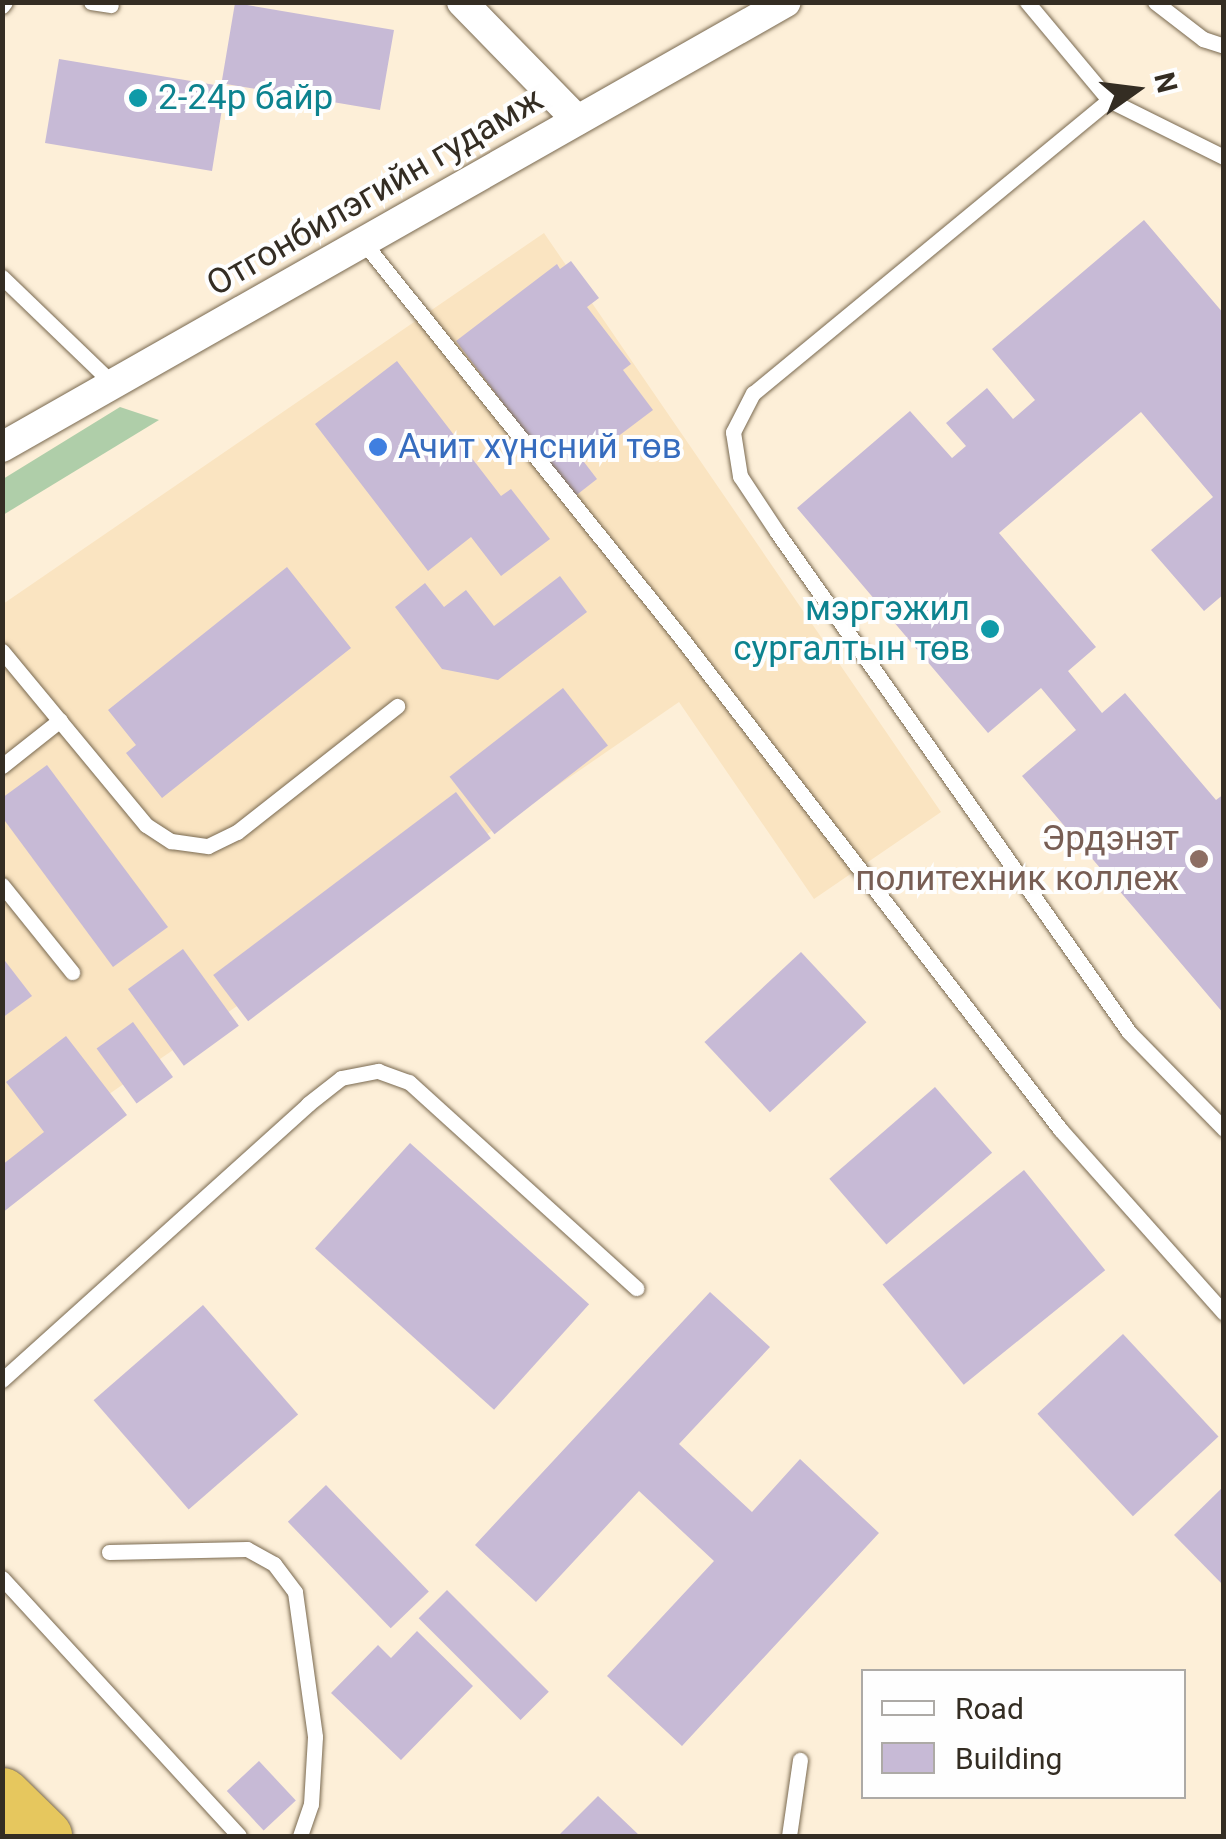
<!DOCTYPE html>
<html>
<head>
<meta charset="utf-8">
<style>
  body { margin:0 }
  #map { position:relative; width:1226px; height:1839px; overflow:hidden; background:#fdefd8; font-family:Roboto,sans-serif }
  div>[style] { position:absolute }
  .built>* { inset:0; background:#fae4c1 }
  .green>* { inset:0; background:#afcea9 }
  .building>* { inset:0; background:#c7bad6; transform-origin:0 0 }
  .roads { filter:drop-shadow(0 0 2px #796950) drop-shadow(0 0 2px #796950) }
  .lane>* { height:15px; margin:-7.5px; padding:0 7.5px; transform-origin:7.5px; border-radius:7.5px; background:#fff }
  .street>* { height:30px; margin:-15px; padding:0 15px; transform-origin:15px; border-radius:15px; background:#fff }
  .highway>* { height:55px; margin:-27.5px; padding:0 27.5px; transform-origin:27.5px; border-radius:27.5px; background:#e6c75e }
  .dots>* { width:28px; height:28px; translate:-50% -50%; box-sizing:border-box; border:5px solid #fefefe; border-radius:50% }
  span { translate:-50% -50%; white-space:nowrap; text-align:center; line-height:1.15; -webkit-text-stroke:8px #fefefe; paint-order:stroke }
  .culture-label { font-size:35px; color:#0d838f }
  .left { translate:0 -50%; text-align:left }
  .right { translate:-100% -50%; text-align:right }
  .street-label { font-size:35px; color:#342d23 }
  .shop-label { font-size:35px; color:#366cbe }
  .education-label { font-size:35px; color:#785e54 }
  .frame { position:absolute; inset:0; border:5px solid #342d23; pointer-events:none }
  .legend { position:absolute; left:861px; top:1669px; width:325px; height:130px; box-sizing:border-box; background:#fefefe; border:2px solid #adaaa6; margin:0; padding:12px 18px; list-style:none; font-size:30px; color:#342d23 }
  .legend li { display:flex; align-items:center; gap:20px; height:50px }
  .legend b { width:50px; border:2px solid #adaaa6 }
  .north { position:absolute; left:1086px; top:40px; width:100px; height:100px; -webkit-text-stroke:8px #fefefe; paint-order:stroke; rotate:76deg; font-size:28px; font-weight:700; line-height:40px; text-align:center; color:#342d23 }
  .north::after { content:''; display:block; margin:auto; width:35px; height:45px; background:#342d23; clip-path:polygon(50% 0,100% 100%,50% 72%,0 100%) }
</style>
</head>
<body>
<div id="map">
  <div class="built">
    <i style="clip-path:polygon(544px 233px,941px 812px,814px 899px,679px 702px,3px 1167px,3px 604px)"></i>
  </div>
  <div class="green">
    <i style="clip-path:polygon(120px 407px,159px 420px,3px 515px,3px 479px)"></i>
  </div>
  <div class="building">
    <i style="clip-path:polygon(235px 3px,394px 30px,380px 110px,226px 84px,212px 171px,45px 143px,59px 59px,221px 86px)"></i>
    <i style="clip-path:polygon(1144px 220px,1224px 314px,1224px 594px,1204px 611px,1151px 550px,1213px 497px,1141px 412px,999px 533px,1096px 647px,1068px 671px,1102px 713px,1125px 693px,1216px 800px,1224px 794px,1224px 1014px,1022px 776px,1076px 730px,1041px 688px,988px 733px,797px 508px,910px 411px,952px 458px,966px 446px,946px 423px,987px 388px,1013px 419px,1035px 400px,992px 349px)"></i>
    <i style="clip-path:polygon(571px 261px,599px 298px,587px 307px,631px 364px,623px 370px,653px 410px,584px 462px,597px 479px,574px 497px,456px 341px,557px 264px,560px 269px)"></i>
    <i style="clip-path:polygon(397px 361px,501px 496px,511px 489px,550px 539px,501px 576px,471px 537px,428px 571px,315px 424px)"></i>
    <i style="clip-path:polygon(287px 567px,351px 648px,162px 798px,126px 753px,136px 745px,108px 710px)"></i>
    <i style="clip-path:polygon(560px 576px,587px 612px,498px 680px,442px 669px,395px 607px,425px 583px,444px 607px,466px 590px,494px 626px)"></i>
    <i style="left:563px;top:688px;width:73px;height:144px;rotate:52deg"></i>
    <i style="clip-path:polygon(47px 765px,168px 927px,113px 967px,2px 817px,2px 798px)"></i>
    <i style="left:456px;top:792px;width:58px;height:304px;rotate:53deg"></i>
    <i style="left:183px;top:949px;width:95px;height:68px;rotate:54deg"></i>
    <i style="left:801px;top:952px;width:96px;height:132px;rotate:47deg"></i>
    <i style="clip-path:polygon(2px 957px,32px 996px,2px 1018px)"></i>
    <i style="left:133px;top:1022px;width:68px;height:45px;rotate:54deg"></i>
    <i style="clip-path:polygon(66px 1036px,127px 1115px,2px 1213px,2px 1165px,44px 1132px,6px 1082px)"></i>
    <i style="left:935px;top:1087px;width:87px;height:140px;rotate:49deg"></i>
    <i style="left:410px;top:1143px;width:241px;height:142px;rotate:42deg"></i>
    <i style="left:1024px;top:1170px;width:129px;height:182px;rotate:51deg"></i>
    <i style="clip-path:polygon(710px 1292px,770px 1347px,679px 1444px,752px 1512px,800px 1459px,879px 1533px,682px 1746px,607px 1676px,714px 1561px,639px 1491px,536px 1602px,475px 1545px)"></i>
    <i style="left:203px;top:1305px;width:145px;height:145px;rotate:49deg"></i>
    <i style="left:1123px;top:1334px;width:140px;height:117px;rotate:47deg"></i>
    <i style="left:326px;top:1485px;width:148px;height:53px;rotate:46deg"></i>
    <i style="clip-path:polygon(1224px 1486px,1224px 1586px,1174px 1535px)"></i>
    <i style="left:447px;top:1590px;width:144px;height:40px;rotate:45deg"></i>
    <i style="clip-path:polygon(417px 1631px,473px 1686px,401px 1760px,331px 1693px,378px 1645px,391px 1658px)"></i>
    <i style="left:259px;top:1761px;width:54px;height:44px;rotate:47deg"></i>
    <i style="clip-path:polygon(598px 1796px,640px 1836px,558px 1836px)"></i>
  </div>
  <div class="roads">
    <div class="lane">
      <i style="left:91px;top:2px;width:20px;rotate:9deg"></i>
      <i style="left:1027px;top:2px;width:128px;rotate:50.1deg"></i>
      <i style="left:1109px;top:100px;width:128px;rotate:26.4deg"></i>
      <i style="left:1155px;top:2px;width:61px;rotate:37.6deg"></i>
      <i style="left:1203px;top:39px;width:22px;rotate:18deg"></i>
      <i style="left:2px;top:6px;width:5px;rotate:-53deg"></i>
      <i style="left:1109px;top:100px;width:461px;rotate:140.5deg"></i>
      <i style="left:753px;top:393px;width:44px;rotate:117.1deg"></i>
      <i style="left:733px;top:432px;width:45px;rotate:81deg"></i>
      <i style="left:740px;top:476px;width:67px;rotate:56.5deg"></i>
      <i style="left:777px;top:532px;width:611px;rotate:54.85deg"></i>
      <i style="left:1129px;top:1032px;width:136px;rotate:45.6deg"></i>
      <i style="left:364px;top:243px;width:503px;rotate:51.22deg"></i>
      <i style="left:679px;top:635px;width:624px;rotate:52.36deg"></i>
      <i style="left:1060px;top:1129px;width:246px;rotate:48.3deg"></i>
      <i style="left:2px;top:277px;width:153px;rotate:43.9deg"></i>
      <i style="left:2px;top:651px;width:226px;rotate:50.4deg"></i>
      <i style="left:146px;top:825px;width:30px;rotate:33deg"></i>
      <i style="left:171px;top:841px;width:37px;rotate:8deg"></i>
      <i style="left:208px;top:846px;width:32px;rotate:-26deg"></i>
      <i style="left:237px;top:832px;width:204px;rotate:-38.2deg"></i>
      <i style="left:2px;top:766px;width:74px;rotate:-38.4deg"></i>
      <i style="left:2px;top:885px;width:112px;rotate:51.2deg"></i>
      <i style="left:2px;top:1380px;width:412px;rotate:-42deg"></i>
      <i style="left:308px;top:1104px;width:42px;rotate:-38.2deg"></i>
      <i style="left:341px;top:1078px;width:38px;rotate:-11deg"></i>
      <i style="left:378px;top:1071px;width:33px;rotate:20deg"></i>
      <i style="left:409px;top:1082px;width:307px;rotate:42.2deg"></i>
      <i style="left:109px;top:1552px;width:138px;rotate:-1.2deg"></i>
      <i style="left:247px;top:1549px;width:31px;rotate:29deg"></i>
      <i style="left:274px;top:1564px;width:35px;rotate:53deg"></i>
      <i style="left:295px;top:1592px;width:146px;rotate:82.1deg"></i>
      <i style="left:315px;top:1737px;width:67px;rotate:93.4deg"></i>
      <i style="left:311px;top:1804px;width:34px;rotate:109deg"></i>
      <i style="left:2px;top:1578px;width:350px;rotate:47.4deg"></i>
      <i style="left:789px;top:1836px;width:77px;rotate:-81.8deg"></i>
    </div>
    <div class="street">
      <i style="left:462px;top:2px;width:165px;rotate:45.7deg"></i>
      <i style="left:2px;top:447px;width:901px;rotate:-29.58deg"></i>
    </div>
    <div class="highway">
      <i style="left:2px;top:1795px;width:59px;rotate:44.3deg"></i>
    </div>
  </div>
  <div class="dots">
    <i style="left:138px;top:98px;background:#0f9aa8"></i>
    <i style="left:378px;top:447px;background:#3f7fe0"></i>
    <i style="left:990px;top:629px;background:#0f9aa8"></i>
    <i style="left:1199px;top:859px;background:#8d6e63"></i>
  </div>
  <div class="culture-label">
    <span class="left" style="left:158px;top:98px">2-24р байр</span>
    <span class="right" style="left:970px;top:629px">мэргэжил<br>сургалтын төв</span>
  </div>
  <div class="street-label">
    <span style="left:375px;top:192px;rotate:-30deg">Отгонбилэгийн гудамж</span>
  </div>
  <div class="shop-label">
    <span class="left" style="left:398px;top:447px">Ачит хүнсний төв</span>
  </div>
  <div class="education-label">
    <span class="right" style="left:1179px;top:859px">Эрдэнэт<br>политехник коллеж</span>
  </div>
  <div class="frame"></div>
  <ul class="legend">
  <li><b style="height:12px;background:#fff"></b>Road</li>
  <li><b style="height:28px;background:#c7bad6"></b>Building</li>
  </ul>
  <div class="north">N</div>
</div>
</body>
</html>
